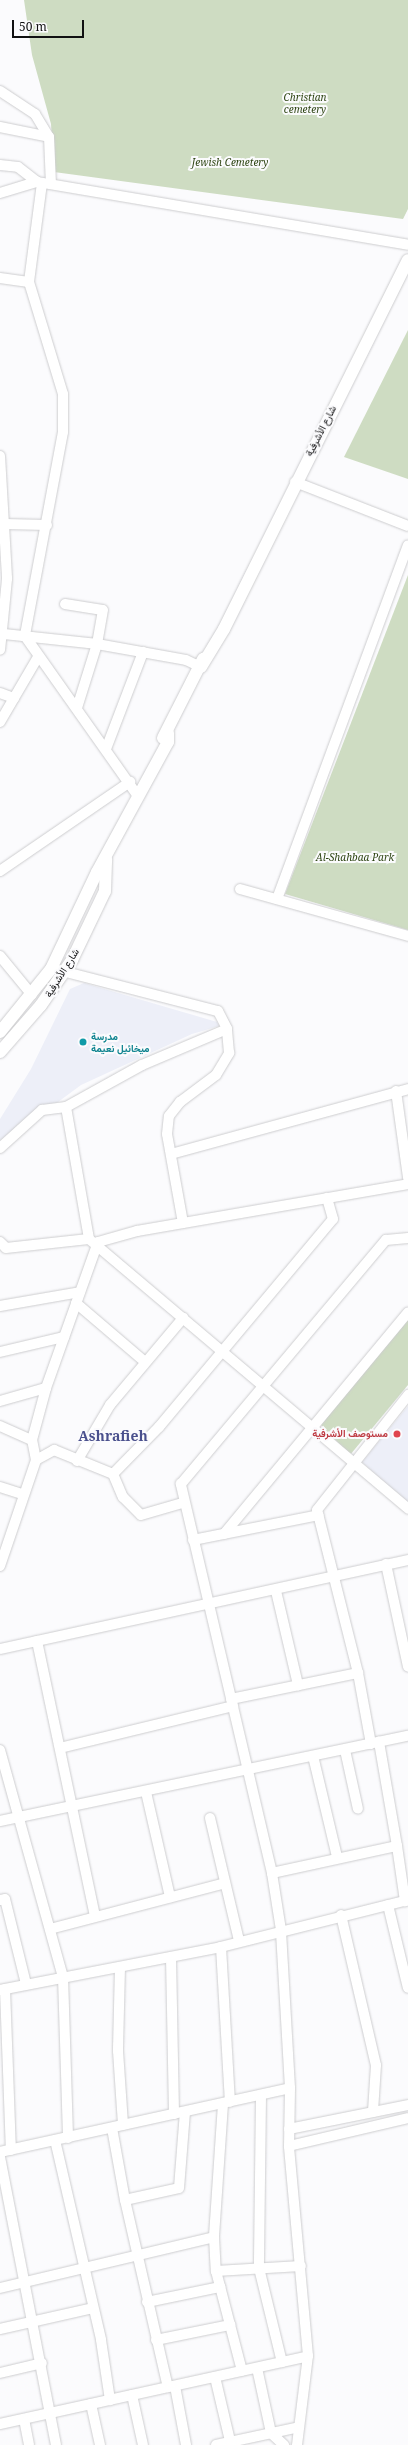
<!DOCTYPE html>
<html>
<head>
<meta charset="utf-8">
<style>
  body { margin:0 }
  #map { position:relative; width:408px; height:2445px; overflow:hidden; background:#fbfbfd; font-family:"Noto Serif",Vazirmatn,serif }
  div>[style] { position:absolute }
  .built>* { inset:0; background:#edeff8 }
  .green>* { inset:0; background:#cedcc2 }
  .roads { filter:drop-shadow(0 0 1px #cdcdcf) drop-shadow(0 0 1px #cdcdcf) }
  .minor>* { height:10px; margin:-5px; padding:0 5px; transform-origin:5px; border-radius:5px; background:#fff }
  .tertiary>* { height:12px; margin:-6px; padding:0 6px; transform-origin:6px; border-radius:6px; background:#fff }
  .dots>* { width:11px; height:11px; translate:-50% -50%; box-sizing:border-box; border:2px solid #fbfbfd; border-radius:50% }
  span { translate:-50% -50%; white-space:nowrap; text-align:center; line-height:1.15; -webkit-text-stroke:4px #fbfbfd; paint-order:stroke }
  .park-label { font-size:10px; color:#2d4412; font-style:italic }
  .street-label { font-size:10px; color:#111112 }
  .culture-label { font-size:10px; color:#0d838f; font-weight:700 }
  .left { translate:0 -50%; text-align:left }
  .health-label { font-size:10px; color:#be3a42; font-weight:700 }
  .right { translate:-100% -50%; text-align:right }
  .district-label { font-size:14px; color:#4a508d; font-weight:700 }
  .scale { position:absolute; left:12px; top:20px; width:72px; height:18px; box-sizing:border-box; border:2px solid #111112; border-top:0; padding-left:5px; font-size:12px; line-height:14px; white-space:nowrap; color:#111112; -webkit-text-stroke:3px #fbfbfd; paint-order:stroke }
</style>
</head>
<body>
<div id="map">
  <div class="built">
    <i style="clip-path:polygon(84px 983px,217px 1022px,219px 1026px,192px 1034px,81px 1085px,0 1145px,0 1119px,31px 1069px,70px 989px)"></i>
    <i style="clip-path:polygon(408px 1406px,408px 1504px,362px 1462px)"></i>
  </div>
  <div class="green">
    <i style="clip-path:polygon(24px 0,408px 0,408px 209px,403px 219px,54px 172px,51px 124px,32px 55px)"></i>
    <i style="clip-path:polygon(408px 330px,408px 479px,344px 457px)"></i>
    <i style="clip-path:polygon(408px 575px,408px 930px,285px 894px)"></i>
    <i style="clip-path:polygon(408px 1320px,408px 1385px,350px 1455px,320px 1424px)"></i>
  </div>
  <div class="roads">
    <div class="minor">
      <i style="left:0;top:91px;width:42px;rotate:33.3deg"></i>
      <i style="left:35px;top:114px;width:27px;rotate:59deg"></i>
      <i style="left:0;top:127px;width:50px;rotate:11.5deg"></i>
      <i style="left:49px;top:137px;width:47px;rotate:87.6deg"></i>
      <i style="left:0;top:165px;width:18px;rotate:6deg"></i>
      <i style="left:18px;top:167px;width:24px;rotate:38deg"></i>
      <i style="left:42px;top:183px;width:100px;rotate:97.5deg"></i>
      <i style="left:29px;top:282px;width:117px;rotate:73.1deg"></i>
      <i style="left:63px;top:394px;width:38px;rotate:90deg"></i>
      <i style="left:63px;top:432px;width:208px;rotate:100.6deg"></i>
      <i style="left:25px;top:636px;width:196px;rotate:54.8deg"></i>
      <i style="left:0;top:193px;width:39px;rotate:-17deg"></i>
      <i style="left:37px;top:182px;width:376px;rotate:9.6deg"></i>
      <i style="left:0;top:278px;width:29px;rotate:8deg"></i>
      <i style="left:0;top:456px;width:123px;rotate:86.7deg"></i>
      <i style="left:7px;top:579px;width:71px;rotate:95.6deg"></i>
      <i style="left:295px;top:482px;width:121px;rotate:21.3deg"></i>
      <i style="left:5px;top:524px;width:42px;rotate:1.4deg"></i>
      <i style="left:65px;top:604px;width:38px;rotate:9deg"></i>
      <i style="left:103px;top:610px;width:35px;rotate:100deg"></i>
      <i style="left:97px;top:644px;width:67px;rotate:107.4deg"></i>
      <i style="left:4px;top:634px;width:94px;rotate:6.1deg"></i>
      <i style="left:97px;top:644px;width:90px;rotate:10.2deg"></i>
      <i style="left:186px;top:660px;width:17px;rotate:25deg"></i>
      <i style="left:0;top:693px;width:15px;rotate:20deg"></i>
      <i style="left:0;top:722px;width:75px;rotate:-59.7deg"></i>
      <i style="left:106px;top:749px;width:104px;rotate:-69.1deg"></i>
      <i style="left:0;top:871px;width:158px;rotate:-34.4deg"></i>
      <i style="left:240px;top:889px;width:174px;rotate:15.6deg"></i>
      <i style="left:277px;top:899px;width:377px;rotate:-69.7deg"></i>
      <i style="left:0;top:956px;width:50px;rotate:50.6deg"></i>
      <i style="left:58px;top:970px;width:165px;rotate:14.4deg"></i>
      <i style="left:218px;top:1011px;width:20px;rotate:63deg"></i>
      <i style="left:227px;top:1029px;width:92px;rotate:157deg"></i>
      <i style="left:142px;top:1065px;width:87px;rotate:151.1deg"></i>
      <i style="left:66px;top:1107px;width:134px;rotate:80.1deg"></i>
      <i style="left:89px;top:1239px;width:418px;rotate:40.2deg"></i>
      <i style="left:396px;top:1091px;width:88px;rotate:82.1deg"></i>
      <i style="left:0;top:1148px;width:57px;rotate:-42.1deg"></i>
      <i style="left:42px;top:1110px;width:24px;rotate:-7deg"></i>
      <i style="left:171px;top:1154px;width:246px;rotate:-15.3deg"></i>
      <i style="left:183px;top:1223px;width:90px;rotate:-100.2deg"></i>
      <i style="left:167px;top:1134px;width:18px;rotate:-84deg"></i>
      <i style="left:169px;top:1116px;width:18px;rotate:-52deg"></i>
      <i style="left:180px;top:1102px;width:45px;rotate:-36.9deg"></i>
      <i style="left:216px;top:1075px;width:26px;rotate:-59deg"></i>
      <i style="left:229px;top:1053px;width:24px;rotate:-95deg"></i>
      <i style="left:0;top:1242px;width:8px;rotate:45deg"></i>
      <i style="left:6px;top:1248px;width:83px;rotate:-6.2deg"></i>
      <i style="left:76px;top:1303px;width:89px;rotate:40.5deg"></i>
      <i style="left:0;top:1306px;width:81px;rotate:-9.9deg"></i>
      <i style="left:0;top:1352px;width:66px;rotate:-13.2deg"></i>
      <i style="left:0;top:1401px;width:48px;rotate:-15.8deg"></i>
      <i style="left:0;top:1426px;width:35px;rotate:24deg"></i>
      <i style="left:36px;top:1460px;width:21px;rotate:-29deg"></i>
      <i style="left:54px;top:1450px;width:64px;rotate:22.1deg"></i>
      <i style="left:113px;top:1474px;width:25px;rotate:67deg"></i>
      <i style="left:123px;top:1497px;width:25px;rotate:45deg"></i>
      <i style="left:141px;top:1515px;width:43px;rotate:-16.3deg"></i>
      <i style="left:77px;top:1461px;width:65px;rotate:-59.5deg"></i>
      <i style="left:110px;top:1405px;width:114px;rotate:-50deg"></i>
      <i style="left:113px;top:1474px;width:66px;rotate:-45.6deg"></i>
      <i style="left:159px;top:1427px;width:271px;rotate:-50.1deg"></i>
      <i style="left:333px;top:1219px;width:22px;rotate:-106deg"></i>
      <i style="left:0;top:1487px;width:23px;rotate:18deg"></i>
      <i style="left:224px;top:1534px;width:288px;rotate:-50.3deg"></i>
      <i style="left:193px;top:1540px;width:128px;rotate:-11.2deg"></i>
      <i style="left:386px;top:1564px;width:105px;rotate:77.9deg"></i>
      <i style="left:0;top:1566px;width:112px;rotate:-71.2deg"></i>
      <i style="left:36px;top:1460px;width:20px;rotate:-101deg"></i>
      <i style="left:32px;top:1440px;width:54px;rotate:-74.9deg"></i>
      <i style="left:46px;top:1388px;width:155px;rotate:-70.4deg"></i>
      <i style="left:98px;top:1242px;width:41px;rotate:-15.8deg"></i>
      <i style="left:137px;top:1231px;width:275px;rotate:-9.8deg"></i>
      <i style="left:276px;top:1591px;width:97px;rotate:76.8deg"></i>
      <i style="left:37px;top:1641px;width:281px;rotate:78.1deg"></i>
      <i style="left:0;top:1649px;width:418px;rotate:-12.3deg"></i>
      <i style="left:231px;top:1699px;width:130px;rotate:-11.6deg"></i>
      <i style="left:371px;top:1744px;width:72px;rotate:-100.4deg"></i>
      <i style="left:358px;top:1673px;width:168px;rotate:-104.1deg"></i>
      <i style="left:317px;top:1510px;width:147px;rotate:-51.6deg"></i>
      <i style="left:60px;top:1748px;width:178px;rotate:-13.6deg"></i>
      <i style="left:0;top:1750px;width:236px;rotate:74.5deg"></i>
      <i style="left:63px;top:1977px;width:161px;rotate:88.2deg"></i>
      <i style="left:345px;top:1750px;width:60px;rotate:77.6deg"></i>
      <i style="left:313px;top:1756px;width:104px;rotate:76.6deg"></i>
      <i style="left:146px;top:1792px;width:108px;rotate:77.1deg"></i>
      <i style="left:210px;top:1818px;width:126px;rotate:76.7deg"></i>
      <i style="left:0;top:1821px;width:417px;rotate:-11.8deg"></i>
      <i style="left:397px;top:1846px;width:56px;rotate:81.7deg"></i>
      <i style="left:272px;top:1873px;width:128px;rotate:-12.2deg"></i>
      <i style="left:397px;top:1846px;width:106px;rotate:-99.8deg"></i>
      <i style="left:0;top:1900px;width:5px;rotate:-11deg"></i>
      <i style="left:5px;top:1899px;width:88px;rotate:76.1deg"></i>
      <i style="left:388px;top:1905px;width:85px;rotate:76.5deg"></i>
      <i style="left:341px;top:1915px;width:154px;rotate:76.9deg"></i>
      <i style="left:376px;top:2065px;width:47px;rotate:93.7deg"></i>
      <i style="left:50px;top:1929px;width:181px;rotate:-14.7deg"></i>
      <i style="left:221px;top:1947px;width:155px;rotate:86.7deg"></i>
      <i style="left:171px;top:1957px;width:157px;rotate:88.9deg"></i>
      <i style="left:120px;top:1967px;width:84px;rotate:91.4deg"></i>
      <i style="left:118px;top:2051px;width:74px;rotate:86.1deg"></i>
      <i style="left:5px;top:1989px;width:161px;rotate:87.9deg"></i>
      <i style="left:0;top:1990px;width:225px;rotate:-11deg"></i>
      <i style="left:221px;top:1947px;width:193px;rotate:-14.1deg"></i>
      <i style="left:261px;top:2096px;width:172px;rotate:90.7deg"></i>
      <i style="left:259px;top:2268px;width:97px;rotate:76.3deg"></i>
      <i style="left:223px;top:2104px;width:133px;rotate:93.9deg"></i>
      <i style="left:214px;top:2237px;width:34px;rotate:87deg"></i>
      <i style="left:216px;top:2271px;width:103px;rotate:75.4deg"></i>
      <i style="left:112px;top:2128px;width:73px;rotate:79.8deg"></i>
      <i style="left:125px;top:2200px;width:192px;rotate:77.1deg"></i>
      <i style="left:289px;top:2129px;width:121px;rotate:-11.4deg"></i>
      <i style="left:55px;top:2140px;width:205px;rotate:77deg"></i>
      <i style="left:101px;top:2340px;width:61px;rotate:81.5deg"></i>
      <i style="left:289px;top:2146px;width:122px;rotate:-13.2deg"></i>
      <i style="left:0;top:2152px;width:297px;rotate:-12.4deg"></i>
      <i style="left:0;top:2157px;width:293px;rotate:79deg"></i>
      <i style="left:125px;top:2200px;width:55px;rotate:-12.5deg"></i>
      <i style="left:179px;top:2188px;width:76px;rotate:-85.5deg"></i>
      <i style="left:216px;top:2271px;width:85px;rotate:-3.4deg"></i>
      <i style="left:0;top:2288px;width:220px;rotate:-13.4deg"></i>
      <i style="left:147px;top:2302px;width:75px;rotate:-11.6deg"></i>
      <i style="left:0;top:2329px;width:95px;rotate:-12.7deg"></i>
      <i style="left:156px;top:2340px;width:76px;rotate:-11.5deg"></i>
      <i style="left:257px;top:2368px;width:66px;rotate:77.8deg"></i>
      <i style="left:271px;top:2433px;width:18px;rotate:43deg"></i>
      <i style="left:0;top:2373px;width:43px;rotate:-13.4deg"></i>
      <i style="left:215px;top:2377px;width:70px;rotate:76.8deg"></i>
      <i style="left:175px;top:2386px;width:60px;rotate:79.4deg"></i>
      <i style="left:132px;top:2395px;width:51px;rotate:77.6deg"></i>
      <i style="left:91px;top:2404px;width:42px;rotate:77.6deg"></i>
      <i style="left:24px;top:2419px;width:26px;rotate:79deg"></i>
      <i style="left:0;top:2424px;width:315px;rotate:-12.4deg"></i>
      <i style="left:308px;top:2356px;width:211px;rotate:-95.2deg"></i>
      <i style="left:289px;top:2146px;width:58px;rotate:-89deg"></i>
      <i style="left:290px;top:2088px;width:158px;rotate:-93.3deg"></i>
      <i style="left:281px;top:1930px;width:58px;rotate:-99deg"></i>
      <i style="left:272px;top:1873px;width:400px;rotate:-103.2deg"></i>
      <i style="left:181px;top:1484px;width:319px;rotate:-50deg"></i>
      <i style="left:386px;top:1240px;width:22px;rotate:-5deg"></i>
      <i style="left:216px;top:2445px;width:85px;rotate:-12.2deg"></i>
      <i style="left:297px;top:2445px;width:90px;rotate:-83deg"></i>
    </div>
    <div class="tertiary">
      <i style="left:201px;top:667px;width:44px;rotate:-58.8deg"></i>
      <i style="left:224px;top:629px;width:412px;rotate:-63.5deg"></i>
      <i style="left:163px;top:738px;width:89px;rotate:-63.1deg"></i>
      <i style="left:0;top:1032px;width:81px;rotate:-51deg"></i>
      <i style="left:51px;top:969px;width:107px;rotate:-64.6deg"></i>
      <i style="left:97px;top:872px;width:148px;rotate:-61.4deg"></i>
      <i style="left:168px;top:742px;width:9px;rotate:-90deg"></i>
      <i style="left:0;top:1052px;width:62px;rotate:-48.9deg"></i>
      <i style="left:41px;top:1005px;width:55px;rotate:-55.4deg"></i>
      <i style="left:72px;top:960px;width:76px;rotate:-64.4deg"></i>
      <i style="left:105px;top:891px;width:32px;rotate:-88deg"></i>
    </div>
  </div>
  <div class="dots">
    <i style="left:83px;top:1042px;background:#0f9aa8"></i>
    <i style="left:397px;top:1434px;background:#e0444e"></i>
  </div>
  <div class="park-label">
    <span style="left:305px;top:103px">Christian<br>cemetery</span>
    <span style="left:230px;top:163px">Jewish Cemetery</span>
    <span style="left:355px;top:858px">Al-Shahbaa Park</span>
  </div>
  <div class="street-label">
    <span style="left:321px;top:431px;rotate:-63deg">شارع الأشرفية</span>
    <span style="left:62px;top:973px;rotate:-58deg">شارع الأشرفية</span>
  </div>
  <div class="culture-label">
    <span class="left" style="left:91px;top:1042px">مدرسة<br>ميخائيل نعيمة</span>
  </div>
  <div class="health-label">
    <span class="right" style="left:388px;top:1434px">مستوصف الأشرفية</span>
  </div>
  <div class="district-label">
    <span style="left:113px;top:1436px">Ashrafieh</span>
  </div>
  <div class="scale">50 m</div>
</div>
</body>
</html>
